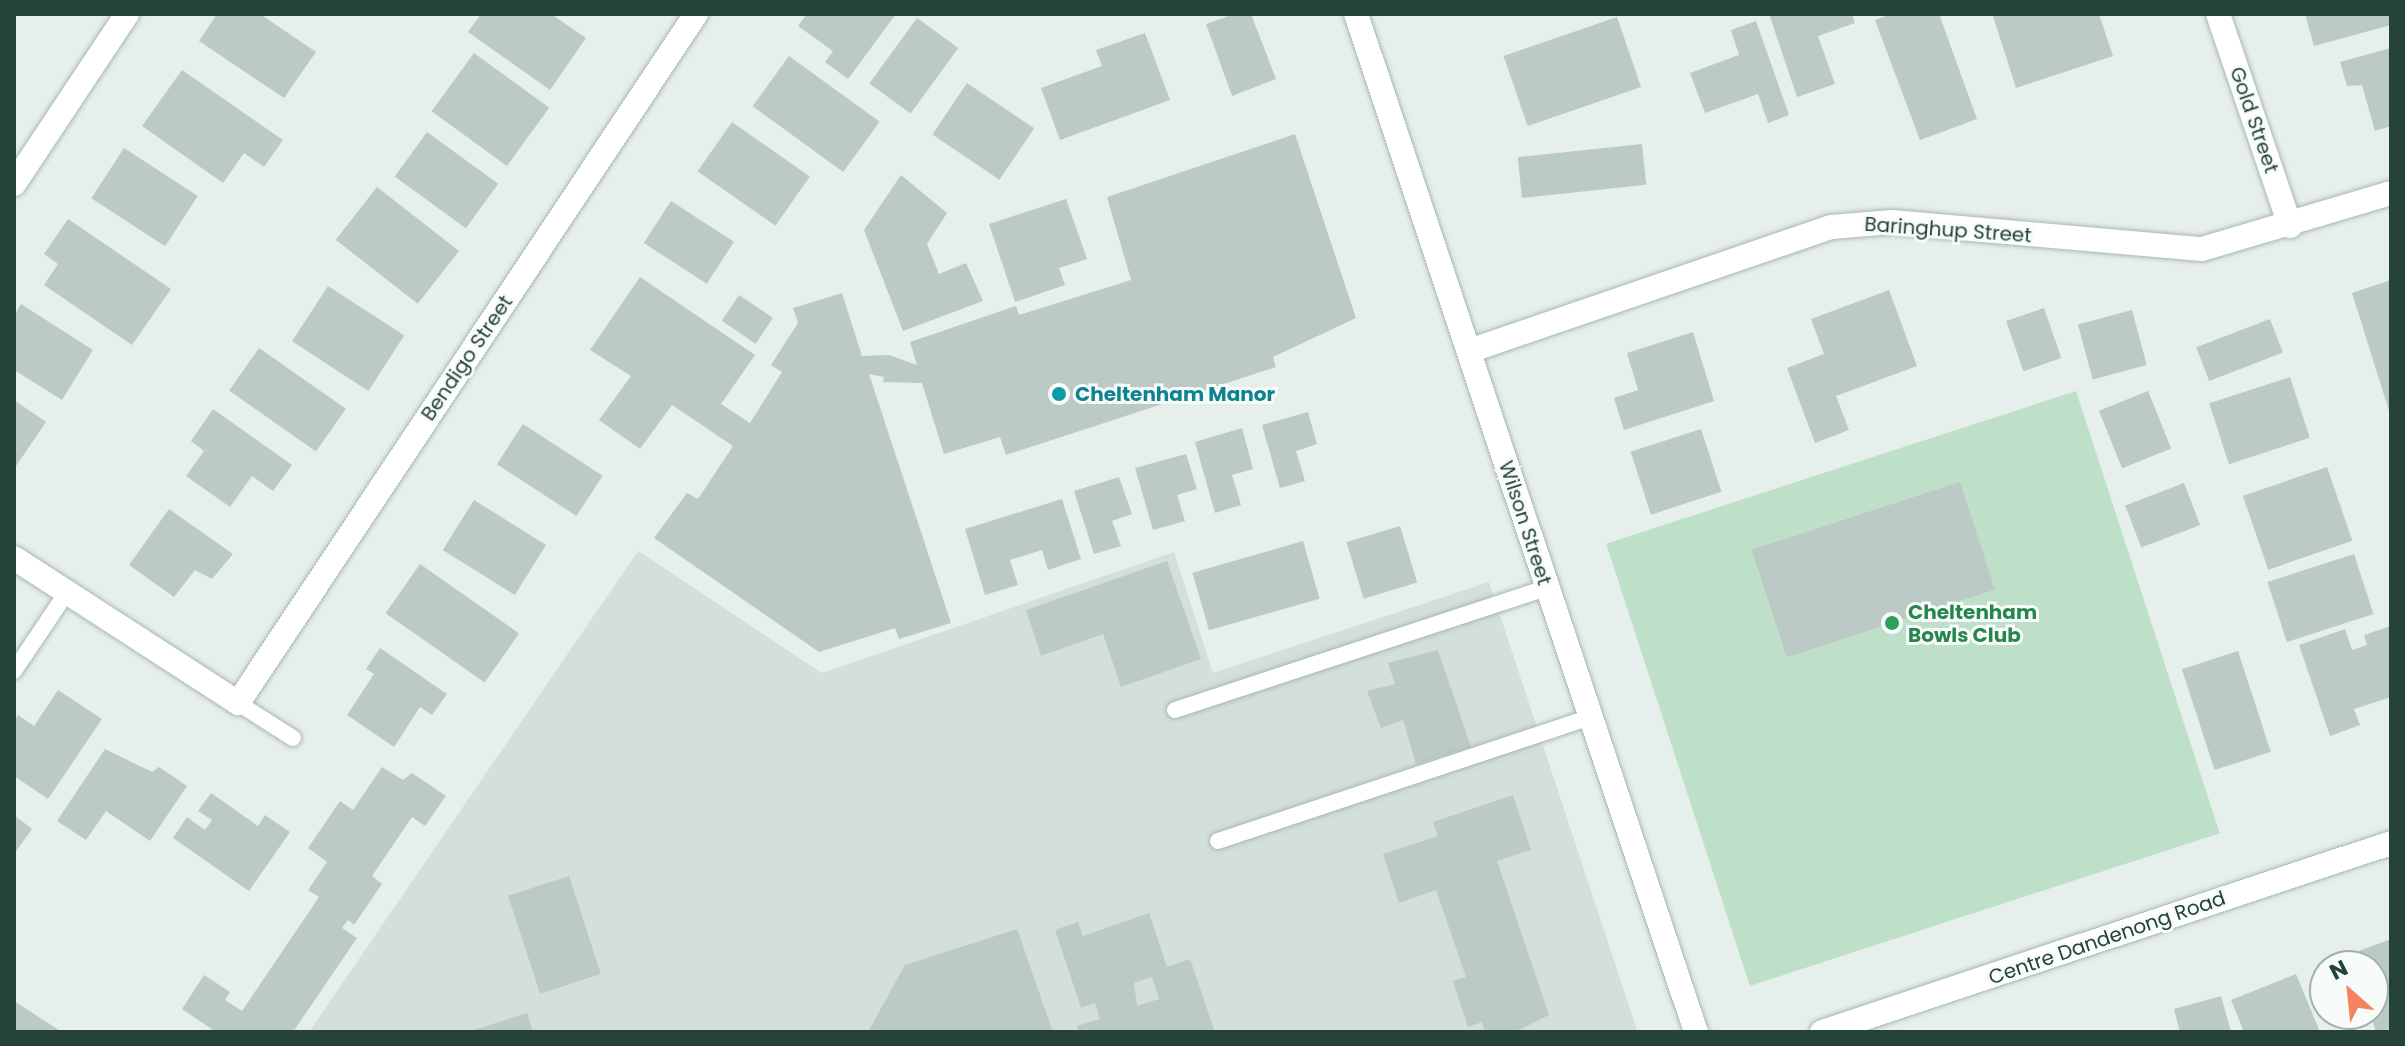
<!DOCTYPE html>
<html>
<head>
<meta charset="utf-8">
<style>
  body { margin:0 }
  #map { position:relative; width:2405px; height:1046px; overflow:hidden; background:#e6efeb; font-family:Poppins,sans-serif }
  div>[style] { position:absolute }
  .built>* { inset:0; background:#d4dfda }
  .green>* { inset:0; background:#bfe0c8; transform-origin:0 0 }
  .building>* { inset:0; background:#bbcac4; transform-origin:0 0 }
  .roads { filter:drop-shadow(0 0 2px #a8b8b2) drop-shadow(0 0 2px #a8b8b2) }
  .service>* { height:16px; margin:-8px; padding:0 8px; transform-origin:8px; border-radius:8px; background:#fff }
  .minor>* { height:24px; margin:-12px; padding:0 12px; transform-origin:12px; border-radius:12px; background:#fff }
  .secondary>* { height:24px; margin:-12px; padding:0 12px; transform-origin:12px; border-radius:12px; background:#fff }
  .dots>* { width:22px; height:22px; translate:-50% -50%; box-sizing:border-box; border:4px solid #f7fbf9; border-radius:50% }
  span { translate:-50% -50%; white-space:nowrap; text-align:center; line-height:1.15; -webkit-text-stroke:6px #f7fbf9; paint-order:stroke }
  .street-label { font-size:20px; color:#24423a }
  .culture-label { font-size:20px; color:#0d838f; font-weight:700 }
  .left { translate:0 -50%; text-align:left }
  .leisure-label { font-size:20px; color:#27864d; font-weight:700 }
  .frame { position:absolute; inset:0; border:16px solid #24423a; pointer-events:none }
  .north { position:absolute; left:2309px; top:950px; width:80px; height:80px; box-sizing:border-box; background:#f7fbf9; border:2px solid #a3b1ad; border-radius:50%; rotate:333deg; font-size:22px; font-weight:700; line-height:32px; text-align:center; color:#24423a }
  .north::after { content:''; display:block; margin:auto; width:28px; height:36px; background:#f4845f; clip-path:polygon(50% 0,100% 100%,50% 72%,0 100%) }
</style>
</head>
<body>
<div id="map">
  <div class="built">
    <i style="clip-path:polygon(638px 551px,822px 673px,1174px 552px,1213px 673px,1489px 582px,1637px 1030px,309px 1032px)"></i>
  </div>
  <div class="green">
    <i style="left:2076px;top:391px;width:465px;height:494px;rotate:72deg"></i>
  </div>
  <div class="building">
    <i style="clip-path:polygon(217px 14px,260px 14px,316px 52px,284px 98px,199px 41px)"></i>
    <i style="clip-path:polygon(481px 14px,551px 14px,586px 38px,550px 90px,468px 32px)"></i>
    <i style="clip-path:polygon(807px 14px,896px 14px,848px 79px,825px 62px,833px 51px,798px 26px)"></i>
    <i style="clip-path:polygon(1234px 14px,1251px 14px,1276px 79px,1232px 96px,1206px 24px)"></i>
    <i style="clip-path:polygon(1769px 14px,1852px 14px,1855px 23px,1818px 36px,1835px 84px,1797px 97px)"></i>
    <i style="clip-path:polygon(1892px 14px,1939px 14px,1977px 119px,1920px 140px,1875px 20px)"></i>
    <i style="clip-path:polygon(2099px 14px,2113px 56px,2016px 88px,1993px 16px)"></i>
    <i style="clip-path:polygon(2305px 14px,2391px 14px,2391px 25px,2314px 46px)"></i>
    <i style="left:1617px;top:17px;width:74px;height:120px;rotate:71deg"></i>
    <i style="left:917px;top:18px;width:51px;height:81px;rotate:36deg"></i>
    <i style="clip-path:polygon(1756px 21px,1789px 115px,1768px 123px,1758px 94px,1705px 113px,1690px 73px,1739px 55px,1731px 30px)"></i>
    <i style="clip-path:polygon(1145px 33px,1170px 100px,1060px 140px,1041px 88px,1102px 66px,1096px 50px)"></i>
    <i style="clip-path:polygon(2391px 48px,2391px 126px,2375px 131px,2362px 85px,2347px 86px,2340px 62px)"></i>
    <i style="left:474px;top:53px;width:93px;height:72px;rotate:36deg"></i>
    <i style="left:789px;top:56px;width:112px;height:62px;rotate:36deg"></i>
    <i style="clip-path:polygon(182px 70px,283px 140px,264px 167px,244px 153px,223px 183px,142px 126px)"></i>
    <i style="left:967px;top:83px;width:81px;height:62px;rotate:34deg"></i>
    <i style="left:732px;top:122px;width:95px;height:60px;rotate:35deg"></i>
    <i style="left:427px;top:132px;width:88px;height:55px;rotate:36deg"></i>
    <i style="clip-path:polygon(1295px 134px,1356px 318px,1273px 357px,1276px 367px,1006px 455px,1000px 437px,944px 454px,922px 383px,883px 382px,884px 377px,869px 374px,951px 623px,899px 639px,895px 628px,819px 652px,654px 538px,687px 493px,698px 499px,733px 446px,672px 405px,640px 449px,599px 420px,631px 376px,590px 350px,640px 277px,755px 355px,721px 404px,750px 423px,782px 372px,771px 365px,798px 323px,793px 308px,842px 293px,862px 356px,889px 355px,917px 365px,910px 342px,1016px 306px,1019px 315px,1131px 280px,1107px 197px)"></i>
    <i style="left:1642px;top:144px;width:41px;height:125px;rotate:84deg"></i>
    <i style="left:124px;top:148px;width:88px;height:60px;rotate:33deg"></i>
    <i style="clip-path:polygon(901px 175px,947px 213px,927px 244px,939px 274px,966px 263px,983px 301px,903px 331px,864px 230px)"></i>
    <i style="left:377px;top:187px;width:104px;height:67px;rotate:38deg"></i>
    <i style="clip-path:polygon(1066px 199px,1087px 259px,1059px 268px,1065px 285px,1015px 302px,989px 224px)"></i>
    <i style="left:671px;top:201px;width:75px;height:50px;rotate:33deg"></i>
    <i style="clip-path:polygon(68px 219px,171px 289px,132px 345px,44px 285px,58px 264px,44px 254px)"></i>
    <i style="clip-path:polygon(2391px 280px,2391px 414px,2390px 414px,2352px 293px)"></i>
    <i style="left:328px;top:286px;width:91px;height:66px;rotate:33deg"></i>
    <i style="clip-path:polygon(1889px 290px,1917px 366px,1836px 396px,1849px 430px,1815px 443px,1787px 368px,1824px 354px,1811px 319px)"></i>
    <i style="left:739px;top:295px;width:41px;height:31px;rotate:34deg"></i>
    <i style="clip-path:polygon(21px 304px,93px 350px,62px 400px,14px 370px,14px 316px)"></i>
    <i style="left:2044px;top:308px;width:53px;height:40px;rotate:71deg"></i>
    <i style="left:2132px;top:310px;width:57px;height:56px;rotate:75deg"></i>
    <i style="left:2270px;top:319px;width:36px;height:79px;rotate:69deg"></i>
    <i style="clip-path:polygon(1693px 332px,1714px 401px,1624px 430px,1614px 398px,1638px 390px,1627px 353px)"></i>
    <i style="left:259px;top:348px;width:106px;height:52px;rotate:35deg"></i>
    <i style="left:2290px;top:377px;width:64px;height:85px;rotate:72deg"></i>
    <i style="left:2148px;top:391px;width:62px;height:53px;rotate:68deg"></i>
    <i style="clip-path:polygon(14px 400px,46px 422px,14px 469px)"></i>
    <i style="clip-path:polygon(213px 409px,292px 465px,273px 491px,252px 476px,230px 507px,186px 476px,204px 451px,191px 441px)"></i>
    <i style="clip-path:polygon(1308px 412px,1317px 444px,1296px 451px,1305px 481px,1280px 488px,1262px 425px)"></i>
    <i style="left:523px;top:424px;width:95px;height:48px;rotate:33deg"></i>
    <i style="clip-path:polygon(1242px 428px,1253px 469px,1232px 475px,1241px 505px,1215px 513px,1195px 442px)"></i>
    <i style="left:1701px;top:429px;width:66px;height:74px;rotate:72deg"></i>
    <i style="clip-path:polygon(1186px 454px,1197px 489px,1177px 495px,1185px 521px,1153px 530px,1135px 468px)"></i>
    <i style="left:2327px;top:467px;width:78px;height:89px;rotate:71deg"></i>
    <i style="clip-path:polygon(1119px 477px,1132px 514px,1112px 521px,1121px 546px,1094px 554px,1074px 491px)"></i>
    <i style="left:1960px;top:482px;width:113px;height:219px;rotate:72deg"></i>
    <i style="left:2184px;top:483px;width:45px;height:63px;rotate:69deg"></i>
    <i style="clip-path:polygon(1062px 499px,1081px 559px,1048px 570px,1042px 550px,1010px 560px,1018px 585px,985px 595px,965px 529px)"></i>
    <i style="left:474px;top:500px;width:85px;height:59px;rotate:32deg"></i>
    <i style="clip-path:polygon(169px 509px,233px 554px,212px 579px,195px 570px,174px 597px,129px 565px)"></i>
    <i style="left:1400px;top:526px;width:59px;height:56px;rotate:73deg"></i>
    <i style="left:1303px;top:541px;width:60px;height:115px;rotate:74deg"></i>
    <i style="left:2354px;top:554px;width:63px;height:91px;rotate:72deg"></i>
    <i style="clip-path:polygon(1167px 561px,1201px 659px,1121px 687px,1103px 634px,1041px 656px,1026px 610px)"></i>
    <i style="left:420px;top:564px;width:121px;height:60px;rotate:35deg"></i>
    <i style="clip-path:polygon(2391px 626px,2391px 697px,2354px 709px,2360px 725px,2330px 736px,2299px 645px,2345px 629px,2352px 650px,2367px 645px,2364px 635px)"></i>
    <i style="clip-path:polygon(380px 648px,447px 694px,432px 715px,420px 707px,394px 747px,347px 715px,374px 674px,366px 669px)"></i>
    <i style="clip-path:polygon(1438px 650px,1471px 747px,1416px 764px,1403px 720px,1381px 728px,1367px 691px,1395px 684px,1388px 663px)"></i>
    <i style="left:2238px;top:651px;width:106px;height:59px;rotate:72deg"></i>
    <i style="clip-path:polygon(58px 690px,102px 719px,48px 799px,14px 776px,14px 721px,18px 715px,34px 726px)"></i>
    <i style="clip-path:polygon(105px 749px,152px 772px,159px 767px,187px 786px,150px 841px,106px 811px,86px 840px,57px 821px)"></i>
    <i style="clip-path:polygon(382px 767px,403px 780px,412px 773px,446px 796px,425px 826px,412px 817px,372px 876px,382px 884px,354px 925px,348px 920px,342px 928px,357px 938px,293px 1032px,216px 1032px,182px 1009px,204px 975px,230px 992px,225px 1000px,242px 1011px,319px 897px,308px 890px,327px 862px,308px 848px,340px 801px,353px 810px)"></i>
    <i style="clip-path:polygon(211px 793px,258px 826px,265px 815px,290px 832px,249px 891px,173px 838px,187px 817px,205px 830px,212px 820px,198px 811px)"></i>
    <i style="clip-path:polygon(1513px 795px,1531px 850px,1497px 861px,1549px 1015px,1515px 1032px,1485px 1032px,1482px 1022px,1468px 1027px,1453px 981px,1466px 977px,1436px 890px,1399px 903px,1383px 854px,1438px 836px,1433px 822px)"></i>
    <i style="clip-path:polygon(14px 815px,32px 829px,14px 854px)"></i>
    <i style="left:569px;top:876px;width:103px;height:64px;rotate:72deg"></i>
    <i style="clip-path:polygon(evenodd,1149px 913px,1167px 967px,1190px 959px,1215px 1032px,1079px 1032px,1077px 1026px,1100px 1019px,1095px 1003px,1081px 1008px,1055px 930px,1078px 922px,1083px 936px,1149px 913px,1152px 977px,1159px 999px,1137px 1006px,1134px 983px,1152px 977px)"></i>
    <i style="clip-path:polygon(1017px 929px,1053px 1032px,868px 1032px,905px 965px)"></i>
    <i style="clip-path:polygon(2391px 939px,2391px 1032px,2376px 1032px,2370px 1014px,2373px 966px,2352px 966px,2348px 955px)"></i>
    <i style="clip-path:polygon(2296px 974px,2320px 1032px,2244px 1032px,2231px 1000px)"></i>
    <i style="clip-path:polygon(2221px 996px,2231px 1032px,2180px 1032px,2174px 1009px)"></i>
    <i style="clip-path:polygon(14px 1001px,62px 1032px,14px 1032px)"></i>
    <i style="clip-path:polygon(527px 1013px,533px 1032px,471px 1032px,471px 1031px)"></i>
  </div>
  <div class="roads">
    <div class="service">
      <i style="left:14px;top:671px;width:95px;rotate:-56.1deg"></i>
      <i style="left:238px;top:703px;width:65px;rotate:32.5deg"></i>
      <i style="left:1175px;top:710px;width:391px;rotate:-18.2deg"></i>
      <i style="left:1218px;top:841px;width:392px;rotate:-18.4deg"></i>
    </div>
    <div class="minor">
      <i style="left:1356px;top:14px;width:1073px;rotate:71.53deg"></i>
      <i style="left:2218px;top:14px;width:224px;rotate:71.2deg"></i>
      <i style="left:14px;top:184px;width:204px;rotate:-56.4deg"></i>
      <i style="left:1469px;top:351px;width:383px;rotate:-18.9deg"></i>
      <i style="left:1831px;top:227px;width:61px;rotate:-4.7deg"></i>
      <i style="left:1892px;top:222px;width:311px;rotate:5deg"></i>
      <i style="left:2202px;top:249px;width:197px;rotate:-16.5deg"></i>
      <i style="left:14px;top:558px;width:267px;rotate:32.9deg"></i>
      <i style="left:238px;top:703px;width:827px;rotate:-56.39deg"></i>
    </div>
    <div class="secondary">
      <i style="left:1822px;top:1032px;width:600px;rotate:-18.37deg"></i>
    </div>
  </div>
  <div class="dots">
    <i style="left:1059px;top:394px;background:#0f9aa8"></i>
    <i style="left:1892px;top:623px;background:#2e9e5b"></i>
  </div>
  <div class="street-label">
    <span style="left:2254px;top:120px;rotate:71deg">Gold Street</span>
    <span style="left:1948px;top:230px;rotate:4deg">Baringhup Street</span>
    <span style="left:467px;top:358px;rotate:-56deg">Bendigo Street</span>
    <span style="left:1525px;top:523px;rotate:72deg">Wilson Street</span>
    <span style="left:2107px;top:938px;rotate:-19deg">Centre Dandenong Road</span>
  </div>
  <div class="culture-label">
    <span class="left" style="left:1075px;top:394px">Cheltenham Manor</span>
  </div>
  <div class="leisure-label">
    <span class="left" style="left:1908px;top:624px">Cheltenham<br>Bowls Club</span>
  </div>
  <div class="frame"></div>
  <div class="north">N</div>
</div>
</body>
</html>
